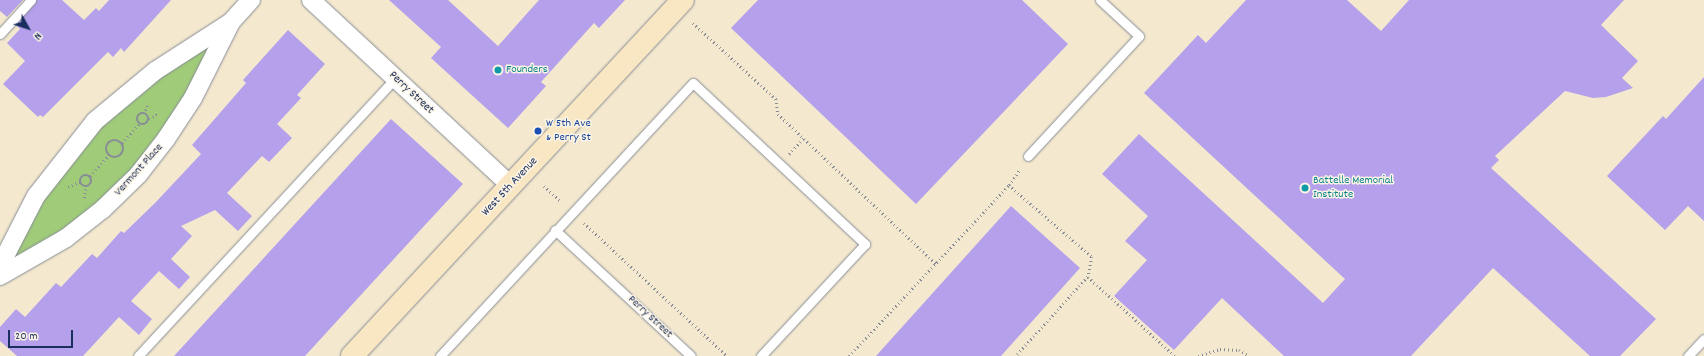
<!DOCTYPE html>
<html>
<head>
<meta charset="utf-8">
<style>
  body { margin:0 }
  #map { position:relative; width:1704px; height:356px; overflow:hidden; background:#f4e9cf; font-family:Dekko,sans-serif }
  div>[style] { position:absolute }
  .green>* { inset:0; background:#a0cc79 }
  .building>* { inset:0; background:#b4a0eb }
  .path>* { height:2.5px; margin-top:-1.25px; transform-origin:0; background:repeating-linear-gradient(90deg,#888c96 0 1px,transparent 0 4px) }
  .path>.ring { margin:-1.25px; padding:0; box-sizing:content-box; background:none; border:2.5px solid #888c96; border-radius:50% }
  .roads { filter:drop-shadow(0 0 1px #888c96) drop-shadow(0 0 1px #888c96) }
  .service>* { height:9px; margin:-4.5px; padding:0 4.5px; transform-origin:4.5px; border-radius:4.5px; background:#fff }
  .minor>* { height:18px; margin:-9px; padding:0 9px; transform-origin:9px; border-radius:9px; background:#fff }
  .secondary>* { height:22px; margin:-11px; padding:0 11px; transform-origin:11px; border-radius:11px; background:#f9e7c3 }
  .dots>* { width:11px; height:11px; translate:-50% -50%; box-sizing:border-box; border:2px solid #fcf5e5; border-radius:50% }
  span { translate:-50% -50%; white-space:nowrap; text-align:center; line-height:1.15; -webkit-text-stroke:3px #fcf5e5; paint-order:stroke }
  .culture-label { font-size:12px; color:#0d838f }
  .left { translate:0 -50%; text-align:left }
  .street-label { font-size:12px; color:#1b2f5e }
  .transit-label { font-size:12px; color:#164399 }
  .north { position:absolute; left:8px; top:8px; width:40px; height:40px; -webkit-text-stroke:3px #fcf5e5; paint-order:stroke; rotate:130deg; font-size:11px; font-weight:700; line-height:16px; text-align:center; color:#1b2f5e }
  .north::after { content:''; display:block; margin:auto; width:14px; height:18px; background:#1b2f5e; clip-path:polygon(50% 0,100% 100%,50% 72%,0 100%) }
  .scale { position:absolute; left:8px; top:330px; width:65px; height:18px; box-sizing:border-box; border:2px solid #1b2f5e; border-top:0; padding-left:5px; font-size:12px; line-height:14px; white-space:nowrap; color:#1b2f5e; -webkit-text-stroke:3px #fcf5e5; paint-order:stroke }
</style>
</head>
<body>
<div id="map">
  <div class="green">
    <i style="clip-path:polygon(231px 22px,193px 98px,103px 209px,0 266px,95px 121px)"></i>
  </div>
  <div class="building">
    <i style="clip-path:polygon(0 0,23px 0,7px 17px,0 11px)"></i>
    <i style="clip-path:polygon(37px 0,62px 0,84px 20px,96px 8px,99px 11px,109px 0,171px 0,124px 52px,121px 48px,113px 57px,108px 52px,43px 117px,40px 115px,38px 117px,3px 84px,25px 61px,7px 43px,20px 29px,16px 25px)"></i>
    <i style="clip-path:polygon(389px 0,448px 0,498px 46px,539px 0,625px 0,599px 28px,594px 23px,541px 82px,546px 86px,508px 128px,431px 58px,441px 47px)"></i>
    <i style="clip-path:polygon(758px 0,1022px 0,1068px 44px,916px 204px,731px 28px)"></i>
    <i style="clip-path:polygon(1246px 0,1347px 0,1381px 31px,1409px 0,1624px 0,1601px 25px,1638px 61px,1622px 78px,1633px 88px,1606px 97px,1593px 98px,1565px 91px,1495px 156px,1499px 160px,1491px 168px,1656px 319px,1620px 356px,1590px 356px,1493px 268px,1411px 356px,1284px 356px,1222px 298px,1174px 350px,1114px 296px,1147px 260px,1125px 241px,1148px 216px,1102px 174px,1139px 134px,1323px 303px,1345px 279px,1144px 93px,1198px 35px,1206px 43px)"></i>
    <i style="clip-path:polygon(288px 30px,325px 64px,297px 95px,301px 98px,277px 124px,292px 138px,269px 162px,262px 156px,227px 193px,252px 216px,238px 231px,215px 210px,181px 226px,192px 236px,171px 259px,190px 277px,179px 289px,159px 271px,131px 301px,152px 319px,139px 335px,119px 317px,83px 356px,17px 356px,0 341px,0 327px,16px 309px,25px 317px,56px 283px,61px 287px,92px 254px,97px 258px,121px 231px,124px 233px,155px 203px,201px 154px,192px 145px,246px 83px,243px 80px)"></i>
    <i style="clip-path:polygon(1704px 77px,1704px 221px,1688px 206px,1665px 230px,1607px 176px,1663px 116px,1666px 119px)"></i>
    <i style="clip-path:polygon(391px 119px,463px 184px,425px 225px,305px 356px,174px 356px)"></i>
    <i style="clip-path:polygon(1011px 206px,1080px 268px,1001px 356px,876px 356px)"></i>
  </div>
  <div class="path">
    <i style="left:693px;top:23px;width:113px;rotate:42.5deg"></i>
    <i style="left:776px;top:99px;width:15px;rotate:82deg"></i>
    <i style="left:778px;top:114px;width:218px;rotate:43.5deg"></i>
    <i class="ring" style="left:137px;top:113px;width:9.5px;height:9.5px"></i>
    <i style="left:144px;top:114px;width:12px;rotate:-70deg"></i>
    <i style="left:149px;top:119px;width:12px;rotate:-31deg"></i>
    <i class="ring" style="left:106px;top:140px;width:15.5px;height:15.5px"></i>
    <i style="left:122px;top:143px;width:25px;rotate:-48deg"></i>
    <i style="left:789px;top:154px;width:22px;rotate:-47deg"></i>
    <i class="ring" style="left:80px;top:175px;width:9.5px;height:9.5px"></i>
    <i style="left:90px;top:176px;width:27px;rotate:-48deg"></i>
    <i style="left:1009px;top:185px;width:19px;rotate:-55deg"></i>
    <i style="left:544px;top:186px;width:24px;rotate:42deg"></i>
    <i style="left:68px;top:187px;width:13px;rotate:-23deg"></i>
    <i style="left:84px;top:198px;width:11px;rotate:-80deg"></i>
    <i style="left:584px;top:223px;width:195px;rotate:42.9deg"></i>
    <i style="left:1088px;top:277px;width:118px;rotate:42.2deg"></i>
    <i style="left:849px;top:356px;width:234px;rotate:-46.9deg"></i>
    <i style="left:1009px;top:185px;width:110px;rotate:40.9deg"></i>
    <i style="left:1092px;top:257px;width:20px;rotate:101deg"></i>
    <i style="left:1088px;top:277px;width:107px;rotate:132.3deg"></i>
    <i style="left:1198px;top:356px;width:23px;rotate:-18deg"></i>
    <i style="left:1220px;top:349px;width:19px;rotate:3deg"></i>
    <i style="left:1239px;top:350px;width:12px;rotate:31deg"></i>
  </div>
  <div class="roads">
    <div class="service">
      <i style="left:0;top:34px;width:46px;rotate:-47.6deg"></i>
      <i style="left:1028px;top:156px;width:163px;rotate:-47.2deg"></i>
      <i style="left:1139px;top:36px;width:53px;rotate:-137.3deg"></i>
      <i style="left:555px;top:230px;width:185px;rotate:42.8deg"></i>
      <i style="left:138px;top:356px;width:379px;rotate:-47.2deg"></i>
      <i style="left:440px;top:356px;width:372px;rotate:-47.2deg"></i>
      <i style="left:693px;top:83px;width:236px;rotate:43.1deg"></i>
      <i style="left:865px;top:244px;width:153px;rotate:132.9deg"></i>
      <i style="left:1688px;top:356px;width:23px;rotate:-47deg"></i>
    </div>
    <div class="minor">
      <i style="left:311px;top:0;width:273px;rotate:42.9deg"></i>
      <i style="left:0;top:266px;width:79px;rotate:-62.8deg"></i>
      <i style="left:36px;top:196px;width:95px;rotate:-51.8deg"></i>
      <i style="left:95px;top:121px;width:78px;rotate:-39.8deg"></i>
      <i style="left:155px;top:71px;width:90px;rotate:-32.8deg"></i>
      <i style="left:231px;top:22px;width:30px;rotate:-48deg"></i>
      <i style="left:0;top:276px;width:76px;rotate:-29.9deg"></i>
      <i style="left:66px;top:238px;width:47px;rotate:-38.1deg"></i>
      <i style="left:103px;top:209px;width:49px;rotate:-44.2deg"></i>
      <i style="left:138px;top:175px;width:46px;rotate:-52.1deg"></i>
      <i style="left:166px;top:139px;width:49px;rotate:-56.6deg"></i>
      <i style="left:193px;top:98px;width:85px;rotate:-63.4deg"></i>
    </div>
    <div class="secondary">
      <i style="left:352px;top:356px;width:486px;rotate:-47.1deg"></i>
    </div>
  </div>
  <div class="dots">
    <i style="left:498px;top:70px;background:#0f9aa8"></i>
    <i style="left:538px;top:131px;background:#1a4fb4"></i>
    <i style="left:1305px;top:188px;background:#0f9aa8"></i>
  </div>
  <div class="culture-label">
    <span class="left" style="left:506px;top:70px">Founders</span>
    <span class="left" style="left:1313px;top:188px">Battelle Memorial<br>Institute</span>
  </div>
  <div class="street-label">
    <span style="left:411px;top:93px;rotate:43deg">Perry Street</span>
    <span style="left:139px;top:170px;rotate:-48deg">Vermont Place</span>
    <span style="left:510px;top:187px;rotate:-47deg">West 5th Avenue</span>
    <span style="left:650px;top:317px;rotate:43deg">Perry Street</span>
  </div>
  <div class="transit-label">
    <span class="left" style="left:546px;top:131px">W 5th Ave<br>&amp; Perry St</span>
  </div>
  <div class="north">N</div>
  <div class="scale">20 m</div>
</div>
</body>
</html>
